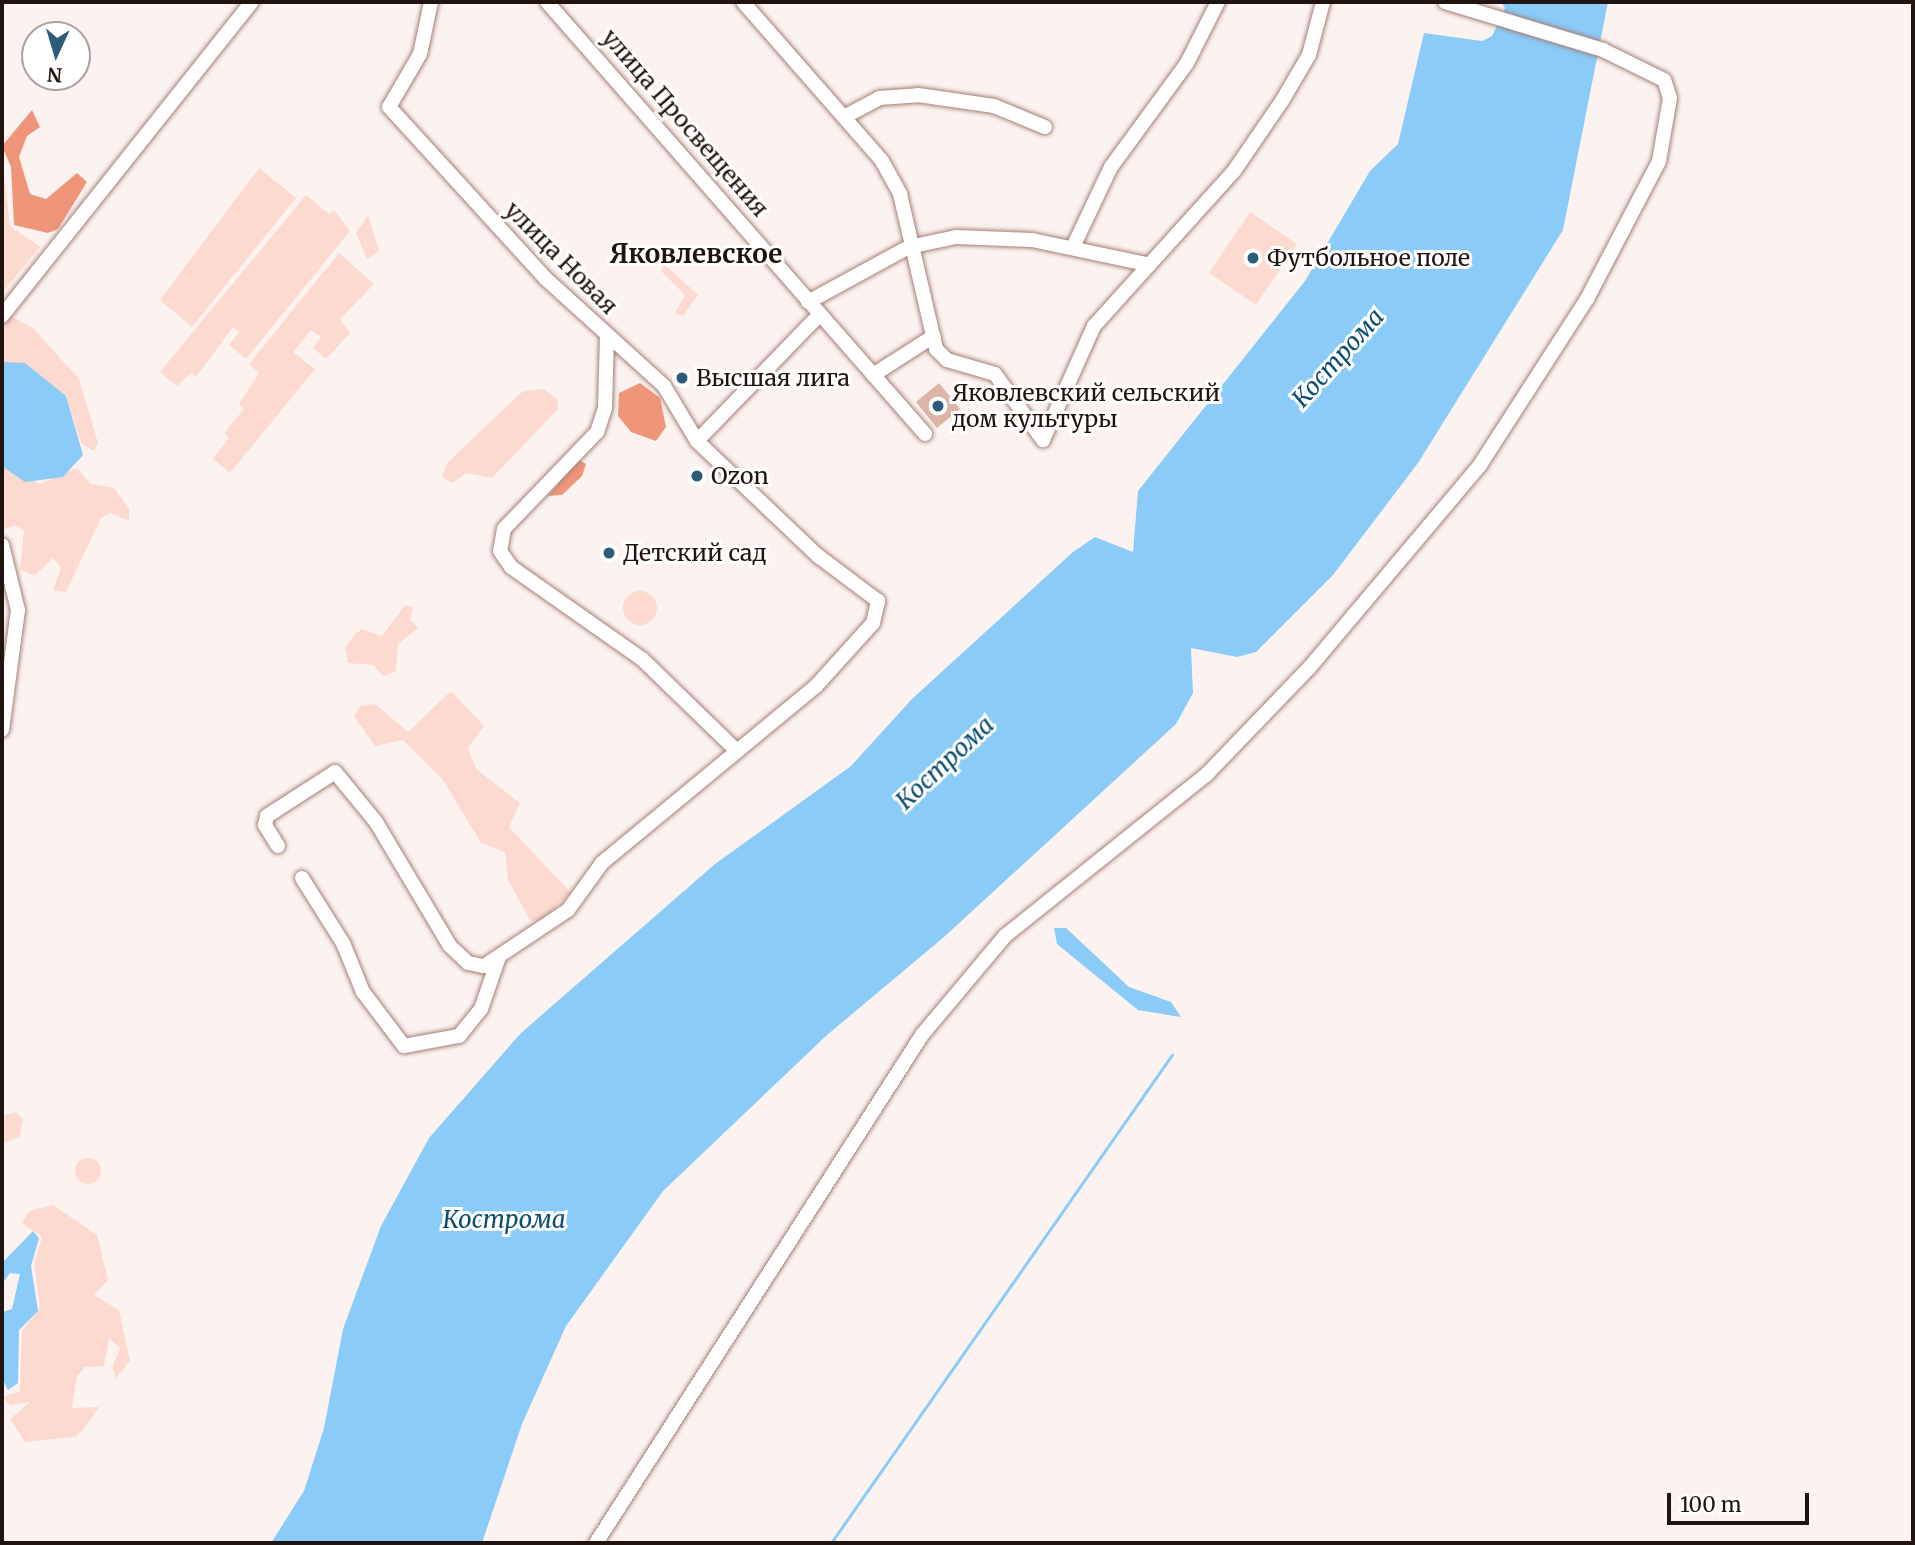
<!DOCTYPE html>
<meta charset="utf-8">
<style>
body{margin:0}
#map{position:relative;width:1915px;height:1545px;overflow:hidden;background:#fcf3f1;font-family:Merriweather,serif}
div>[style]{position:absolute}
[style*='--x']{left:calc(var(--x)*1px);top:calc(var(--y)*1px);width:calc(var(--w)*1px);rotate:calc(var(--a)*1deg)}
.green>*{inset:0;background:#fcdad0}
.round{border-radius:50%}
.forest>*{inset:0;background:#ee957a}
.water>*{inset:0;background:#8acbf8}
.stream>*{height:2.5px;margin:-1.25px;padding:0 1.25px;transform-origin:1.25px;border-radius:1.25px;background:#8acbf8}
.building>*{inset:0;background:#dcb4a8}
.roads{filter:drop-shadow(0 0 2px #a47f74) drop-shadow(0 0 2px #a47f74)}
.minor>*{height:14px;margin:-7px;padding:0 7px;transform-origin:7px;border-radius:7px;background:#fff}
.dots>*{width:19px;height:19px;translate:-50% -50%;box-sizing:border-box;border:4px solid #fff;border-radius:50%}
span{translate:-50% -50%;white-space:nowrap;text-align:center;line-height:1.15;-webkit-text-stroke:6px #fff;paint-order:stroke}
.street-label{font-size:23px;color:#21130f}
.poi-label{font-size:23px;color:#21130f}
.left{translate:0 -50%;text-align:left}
.water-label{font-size:24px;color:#0b4d72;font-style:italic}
.quarter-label{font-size:26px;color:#21130f;font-weight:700}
.frame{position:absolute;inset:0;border:4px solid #21130f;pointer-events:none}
.north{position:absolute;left:21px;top:21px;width:70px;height:70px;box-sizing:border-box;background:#fff;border:2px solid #a6a19f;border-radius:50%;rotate:184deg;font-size:19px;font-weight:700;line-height:28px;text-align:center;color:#21130f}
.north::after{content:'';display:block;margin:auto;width:24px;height:32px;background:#2d5b7a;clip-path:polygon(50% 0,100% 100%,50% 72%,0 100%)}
.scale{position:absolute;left:1667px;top:1493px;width:142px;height:32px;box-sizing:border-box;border:4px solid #21130f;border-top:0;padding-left:9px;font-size:21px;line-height:24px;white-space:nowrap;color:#21130f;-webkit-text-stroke:5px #fff;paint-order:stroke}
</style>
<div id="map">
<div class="green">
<div style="clip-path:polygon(2px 160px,10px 226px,40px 247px,2px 293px)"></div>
<div style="clip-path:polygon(259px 168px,296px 198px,192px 327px,160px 300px)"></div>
<div style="clip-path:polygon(306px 195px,329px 214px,334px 210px,350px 231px,246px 359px,229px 345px,239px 332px,233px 327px,196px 377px,191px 373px,177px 386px,160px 372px)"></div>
<div style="clip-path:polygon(1250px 212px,1297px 244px,1256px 305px,1209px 273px)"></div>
<div style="clip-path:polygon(368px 215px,379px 251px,367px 259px,356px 233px)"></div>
<div style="clip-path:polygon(339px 253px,374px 284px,340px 319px,350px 333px,326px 359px,313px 348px,321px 337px,311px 330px,293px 352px,315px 369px,230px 473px,213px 459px,229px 438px,224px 433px,244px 409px,239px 404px,259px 373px,249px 364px)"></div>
<div style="clip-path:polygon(664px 264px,698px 295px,683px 316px,675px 313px,685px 295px,661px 271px)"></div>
<div style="clip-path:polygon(10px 316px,33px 328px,79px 379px,98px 443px,94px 451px,81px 443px,66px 396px,2px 362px,2px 323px)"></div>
<div style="clip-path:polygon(544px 389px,558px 400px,558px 409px,492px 478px,466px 473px,453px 483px,442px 477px,448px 462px,523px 391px)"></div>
<div style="clip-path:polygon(2px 466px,40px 484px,77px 468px,91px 484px,114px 488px,129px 508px,129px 521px,110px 513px,101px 518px,66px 592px,53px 590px,61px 568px,53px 558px,34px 576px,20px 569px,24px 530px,15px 525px,2px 530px)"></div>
<div class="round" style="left:623px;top:591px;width:34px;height:34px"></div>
<div style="clip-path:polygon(405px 605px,413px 608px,410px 619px,418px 628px,398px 644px,396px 671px,383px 676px,373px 665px,348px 663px,345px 648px,355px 634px,362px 629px,382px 636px)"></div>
<div style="clip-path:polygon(451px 691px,484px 726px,468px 748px,476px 769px,520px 803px,509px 827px,571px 893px,541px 921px,530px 920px,508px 880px,505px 852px,481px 843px,443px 780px,403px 740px,375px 746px,354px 716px,360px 706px,375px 704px,408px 732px)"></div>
<div style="clip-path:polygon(16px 1112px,23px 1119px,20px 1136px,2px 1144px,5px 1115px)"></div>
<div class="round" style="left:75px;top:1158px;width:26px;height:26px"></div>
<div style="clip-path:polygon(53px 1205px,97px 1235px,108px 1280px,94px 1295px,119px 1310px,130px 1361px,116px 1378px,112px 1368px,120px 1348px,109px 1338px,104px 1366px,85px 1367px,77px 1376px,72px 1408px,99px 1407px,84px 1429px,75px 1437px,25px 1442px,10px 1419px,30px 1402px,10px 1405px,3px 1397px,20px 1391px,22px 1331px,40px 1308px,34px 1264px,42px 1237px,22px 1223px,29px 1211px)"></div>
</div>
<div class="forest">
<div style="clip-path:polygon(32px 110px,40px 127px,27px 136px,19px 157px,30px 194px,46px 199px,77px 173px,87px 182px,58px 229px,48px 233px,14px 225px,11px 167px,2px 146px)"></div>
<div style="clip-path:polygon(640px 383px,660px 398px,666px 427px,656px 441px,631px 432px,618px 416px,619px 393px)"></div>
<div style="clip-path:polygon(579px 460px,586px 464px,582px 476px,562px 495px,548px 496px)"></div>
</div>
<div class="water">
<div style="clip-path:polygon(1501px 2px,1608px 2px,1563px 230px,1418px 463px,1333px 575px,1256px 652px,1237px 657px,1191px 648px,1193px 693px,1176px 724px,944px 937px,827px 1035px,663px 1191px,566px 1326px,522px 1424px,482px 1543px,271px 1543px,304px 1491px,324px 1428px,343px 1329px,381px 1226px,429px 1138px,521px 1033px,715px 864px,851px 766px,912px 699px,1073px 552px,1095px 537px,1133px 552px,1138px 491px,1305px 281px,1370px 171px,1398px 144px,1424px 33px,1482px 41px,1492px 36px,1505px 8px)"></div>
<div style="clip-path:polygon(2px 362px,25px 363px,66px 396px,83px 455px,63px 477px,25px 482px,2px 466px)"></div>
<div style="clip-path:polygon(1054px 928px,1066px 928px,1129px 987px,1171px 1002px,1181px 1017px,1138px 1010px,1057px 944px)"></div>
<div style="clip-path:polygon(33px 1231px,39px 1238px,31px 1266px,38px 1311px,19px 1330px,18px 1383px,8px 1390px,2px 1378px,2px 1312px,12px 1309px,20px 1274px,10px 1273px,2px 1284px,2px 1263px)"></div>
</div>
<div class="stream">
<div style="--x:831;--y:1543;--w:595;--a:-55.06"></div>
</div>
<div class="building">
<div style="clip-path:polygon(939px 383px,960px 409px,937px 428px,916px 402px)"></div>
</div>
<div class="roads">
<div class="minor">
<div style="--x:431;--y:2;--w:53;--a:101.9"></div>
<div style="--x:420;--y:54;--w:61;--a:120.3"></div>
<div style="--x:389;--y:107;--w:231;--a:47.6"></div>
<div style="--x:545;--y:278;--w:161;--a:42.2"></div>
<div style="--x:664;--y:386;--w:64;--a:59"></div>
<div style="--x:547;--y:2;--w:574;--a:48.81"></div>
<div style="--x:743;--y:2;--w:211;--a:48.8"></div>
<div style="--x:882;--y:161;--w:38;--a:61"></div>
<div style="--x:900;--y:194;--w:159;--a:76.9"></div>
<div style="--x:936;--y:349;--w:16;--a:45"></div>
<div style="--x:947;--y:360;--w:50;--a:16.3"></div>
<div style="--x:995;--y:374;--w:82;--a:54"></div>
<div style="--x:1043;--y:440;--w:125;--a:-65.9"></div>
<div style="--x:1094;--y:326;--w:209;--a:-47.9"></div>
<div style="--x:1234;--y:171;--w:85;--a:-55.6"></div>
<div style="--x:1282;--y:101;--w:53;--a:-59.6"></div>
<div style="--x:1309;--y:55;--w:55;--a:-75.2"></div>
<div style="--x:844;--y:117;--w:40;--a:-28"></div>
<div style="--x:879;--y:98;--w:39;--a:-4"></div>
<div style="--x:918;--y:95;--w:77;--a:8.2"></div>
<div style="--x:994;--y:106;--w:55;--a:22.4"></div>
<div style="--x:1073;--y:247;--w:89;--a:-64.6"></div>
<div style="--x:1111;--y:167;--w:129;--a:-53.8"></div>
<div style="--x:1187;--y:63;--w:68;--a:-63.1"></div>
<div style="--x:808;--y:302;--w:115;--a:-28.6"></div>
<div style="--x:909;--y:247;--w:48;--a:-12"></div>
<div style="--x:956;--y:237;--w:76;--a:2.3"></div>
<div style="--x:1032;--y:240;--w:116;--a:11.9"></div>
<div style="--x:2;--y:316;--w:401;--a:-51.5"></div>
<div style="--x:607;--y:336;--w:72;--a:91.6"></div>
<div style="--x:605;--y:408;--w:25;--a:108"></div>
<div style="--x:597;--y:432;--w:134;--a:133.8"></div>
<div style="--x:504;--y:529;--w:22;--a:100"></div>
<div style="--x:500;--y:551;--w:19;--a:55"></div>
<div style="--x:511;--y:567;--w:160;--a:35.1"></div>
<div style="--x:642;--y:659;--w:132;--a:44.1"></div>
<div style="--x:873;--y:375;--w:72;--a:-32.6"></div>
<div style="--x:2;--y:545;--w:67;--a:76.2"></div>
<div style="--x:18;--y:610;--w:121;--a:97.6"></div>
<div style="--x:278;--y:846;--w:25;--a:-122"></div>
<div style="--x:265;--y:825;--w:9;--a:-77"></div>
<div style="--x:267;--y:816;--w:81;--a:-32.9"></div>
<div style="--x:335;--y:772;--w:65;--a:50.6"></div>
<div style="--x:376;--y:822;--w:144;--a:59.2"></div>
<div style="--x:450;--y:946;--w:25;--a:43"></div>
<div style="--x:468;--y:963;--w:16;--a:11"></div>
<div style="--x:484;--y:966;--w:101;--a:-33.7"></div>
<div style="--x:568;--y:910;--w:58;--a:-54.1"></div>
<div style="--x:602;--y:863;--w:278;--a:-39.6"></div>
<div style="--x:816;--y:686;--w:85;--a:-47.9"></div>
<div style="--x:873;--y:623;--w:23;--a:-77"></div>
<div style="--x:878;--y:601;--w:75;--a:-143.1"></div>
<div style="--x:818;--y:556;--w:167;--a:-136.5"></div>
<div style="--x:697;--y:441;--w:175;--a:-45.9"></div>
<div style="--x:302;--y:878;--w:77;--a:57.8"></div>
<div style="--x:343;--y:943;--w:53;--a:67.8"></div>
<div style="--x:363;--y:992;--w:68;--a:52.8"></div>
<div style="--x:404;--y:1046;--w:56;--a:-10.3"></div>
<div style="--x:459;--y:1036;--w:35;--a:-51"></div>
<div style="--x:481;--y:1009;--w:55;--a:-70.9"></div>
<div style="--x:596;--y:1543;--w:604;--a:-57.31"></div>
<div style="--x:922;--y:1035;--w:129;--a:-50"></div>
<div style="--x:1005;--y:936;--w:258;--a:-38.7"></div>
<div style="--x:1206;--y:775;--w:150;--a:-46.1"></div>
<div style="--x:1310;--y:667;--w:264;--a:-49.9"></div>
<div style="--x:1480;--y:465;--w:197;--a:-57.2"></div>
<div style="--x:1587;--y:299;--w:156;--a:-62.4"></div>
<div style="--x:1659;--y:161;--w:64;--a:-80.1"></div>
<div style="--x:1670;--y:98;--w:19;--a:-108"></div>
<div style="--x:1664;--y:80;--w:68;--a:-153.8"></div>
<div style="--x:1603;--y:50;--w:165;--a:-163.1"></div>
</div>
</div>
<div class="dots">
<div style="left:1253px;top:258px;background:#2d5b7a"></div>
<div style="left:682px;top:378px;background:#2d5b7a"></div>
<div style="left:938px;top:406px;background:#2d5b7a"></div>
<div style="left:697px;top:476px;background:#2d5b7a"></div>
<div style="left:609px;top:553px;background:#2d5b7a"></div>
</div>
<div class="street-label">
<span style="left:685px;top:123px;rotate:49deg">улица Просвещения</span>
<span style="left:561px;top:258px;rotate:45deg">улица Новая</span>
</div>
<div class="poi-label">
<span class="left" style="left:1267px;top:258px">Футбольное поле</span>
<span class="left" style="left:696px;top:378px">Высшая лига</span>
<span class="left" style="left:952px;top:406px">Яковлевский сельский<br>дом культуры</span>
<span class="left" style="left:711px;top:476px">Ozon</span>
<span class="left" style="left:623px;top:553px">Детский сад</span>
</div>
<div class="water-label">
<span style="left:1338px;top:358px;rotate:-48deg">Кострома</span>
<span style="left:945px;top:763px;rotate:-43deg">Кострома</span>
<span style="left:504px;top:1220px">Кострома</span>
</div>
<div class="quarter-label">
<span style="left:696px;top:254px">Яковлевское</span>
</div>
<div class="frame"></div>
<div class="north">N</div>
<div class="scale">100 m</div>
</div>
